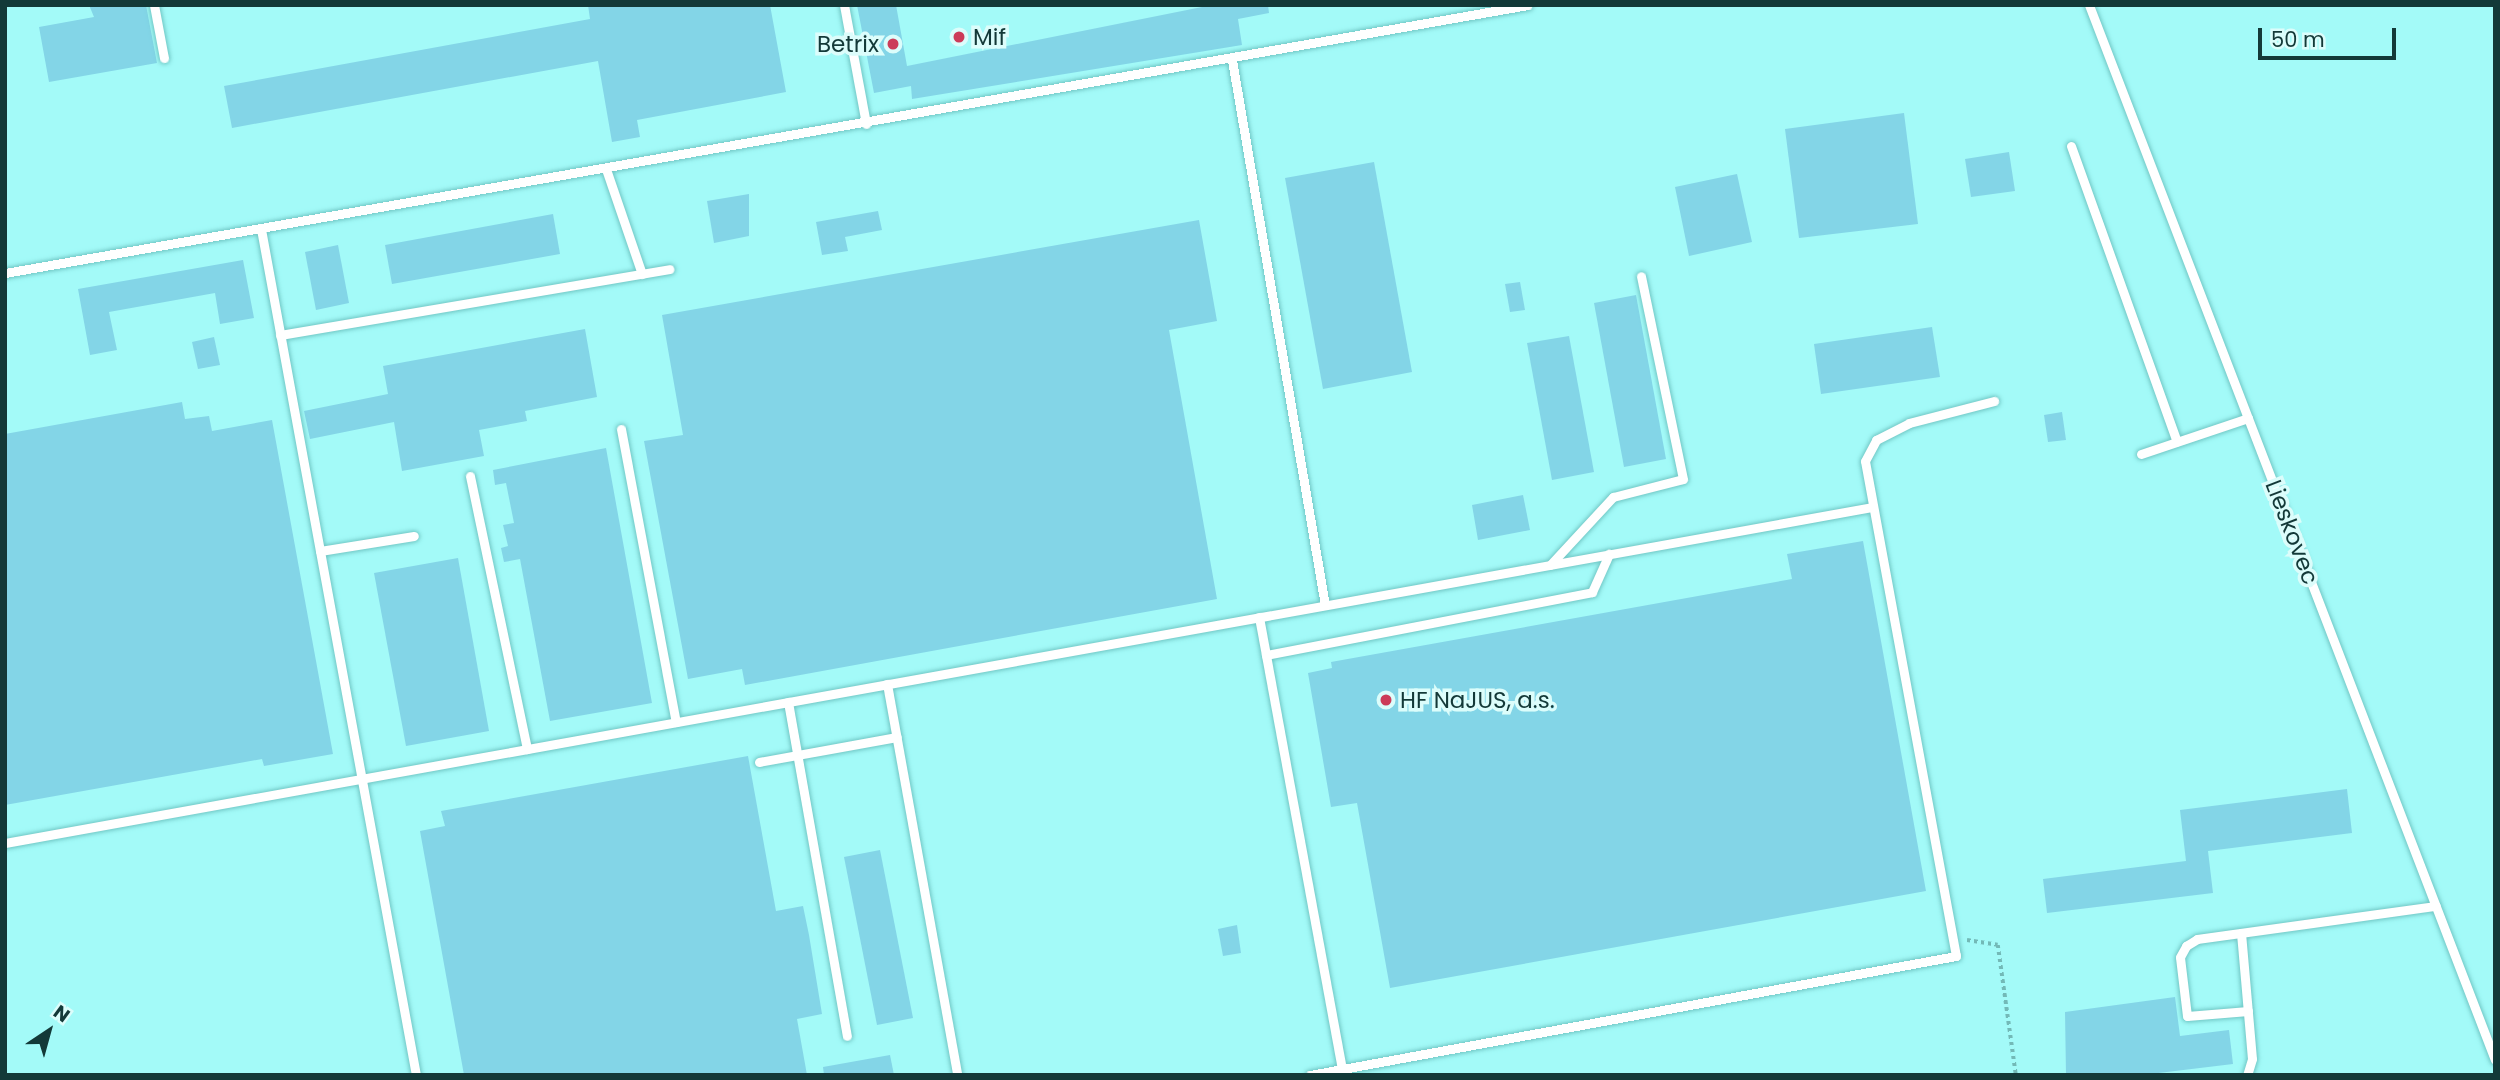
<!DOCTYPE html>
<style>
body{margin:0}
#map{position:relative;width:2500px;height:1080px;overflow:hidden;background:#a3faf8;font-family:Poppins,sans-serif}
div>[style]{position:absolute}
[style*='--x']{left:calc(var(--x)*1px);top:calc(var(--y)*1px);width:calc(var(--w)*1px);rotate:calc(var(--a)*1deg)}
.building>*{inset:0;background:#83d5e7}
.path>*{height:3.5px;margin-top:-1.75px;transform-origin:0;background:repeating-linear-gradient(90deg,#73b9b7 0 3.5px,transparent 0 7px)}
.roads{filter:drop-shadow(0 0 2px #71c7c5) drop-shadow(0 0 2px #71c7c5)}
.lane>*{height:9px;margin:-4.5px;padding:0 4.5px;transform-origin:4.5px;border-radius:4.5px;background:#fff}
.dots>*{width:19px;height:19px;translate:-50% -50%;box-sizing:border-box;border:4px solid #dcfdfb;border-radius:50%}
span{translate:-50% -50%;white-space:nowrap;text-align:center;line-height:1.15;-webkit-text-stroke:7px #dcfdfb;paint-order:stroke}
.poi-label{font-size:23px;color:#133938}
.left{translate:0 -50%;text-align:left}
.right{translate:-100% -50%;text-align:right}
.street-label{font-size:23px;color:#133938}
.frame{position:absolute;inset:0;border:7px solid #133938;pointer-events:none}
.north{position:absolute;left:14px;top:996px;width:70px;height:70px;-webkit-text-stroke:5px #dcfdfb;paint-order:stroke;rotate:36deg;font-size:19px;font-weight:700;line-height:28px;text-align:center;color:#133938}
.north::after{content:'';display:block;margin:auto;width:24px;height:32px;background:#133938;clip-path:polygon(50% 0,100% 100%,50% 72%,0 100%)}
.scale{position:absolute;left:2258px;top:28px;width:138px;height:32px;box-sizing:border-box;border:4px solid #133938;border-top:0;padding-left:9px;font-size:21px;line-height:24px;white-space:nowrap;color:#133938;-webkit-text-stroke:5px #dcfdfb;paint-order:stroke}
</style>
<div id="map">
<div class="building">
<div style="clip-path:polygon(89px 5px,146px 5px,157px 63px,49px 82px,39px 27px,94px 17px)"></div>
<div style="clip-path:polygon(588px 5px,770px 5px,786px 92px,637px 120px,640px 137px,612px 142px,598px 61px,232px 128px,224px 86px,590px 19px)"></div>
<div style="clip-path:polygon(857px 5px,896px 5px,907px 66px,1212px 5px,1268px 5px,1269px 13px,1238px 19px,1242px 45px,912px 99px,911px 86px,874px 93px)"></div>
<div style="clip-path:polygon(1904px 113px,1918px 224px,1799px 238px,1785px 129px)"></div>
<div style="clip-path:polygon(2009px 152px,2015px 191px,1971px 197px,1965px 159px)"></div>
<div style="clip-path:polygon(1374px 162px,1412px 372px,1323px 389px,1285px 178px)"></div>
<div style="clip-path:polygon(1737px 174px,1752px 242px,1689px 256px,1675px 187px)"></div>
<div style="clip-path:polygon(749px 194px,749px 236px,714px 243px,707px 201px)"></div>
<div style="clip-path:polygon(878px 211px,882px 230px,845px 237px,848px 251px,822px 255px,816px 222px)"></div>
<div style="clip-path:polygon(553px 214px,560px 254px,392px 284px,385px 245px)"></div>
<div style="clip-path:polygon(1199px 220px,1217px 321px,1169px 330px,1217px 599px,745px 685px,742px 669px,688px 679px,644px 441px,683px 435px,662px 315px)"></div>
<div style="clip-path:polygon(338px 245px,349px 303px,316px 310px,305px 252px)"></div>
<div style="clip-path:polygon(243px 260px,254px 318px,220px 324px,215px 293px,109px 312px,117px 350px,90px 355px,78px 289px)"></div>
<div style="clip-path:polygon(1520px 282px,1525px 310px,1510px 312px,1505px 284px)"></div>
<div style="clip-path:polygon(1636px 295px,1666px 459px,1624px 467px,1594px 303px)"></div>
<div style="clip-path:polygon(1932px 327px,1940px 377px,1821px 394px,1814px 344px)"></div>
<div style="clip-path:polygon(585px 329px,597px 397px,525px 411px,527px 421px,479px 430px,484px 456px,402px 471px,394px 422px,310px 439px,304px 411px,388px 394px,383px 366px)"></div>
<div style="clip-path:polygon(1569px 336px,1594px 472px,1552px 480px,1527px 343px)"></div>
<div style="clip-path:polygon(214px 337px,220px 365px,198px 369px,192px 342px)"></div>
<div style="clip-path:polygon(182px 402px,185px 419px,209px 416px,212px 431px,272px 420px,333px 754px,264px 766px,262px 759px,5px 805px,5px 434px)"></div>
<div style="clip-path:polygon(2062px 412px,2066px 440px,2048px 442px,2044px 415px)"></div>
<div style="clip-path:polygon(606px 448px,652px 703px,550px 721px,520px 559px,504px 562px,501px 548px,508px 546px,503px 525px,514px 523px,506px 483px,495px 485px,493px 470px)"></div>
<div style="clip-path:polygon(1523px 495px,1530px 530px,1478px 540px,1472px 505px)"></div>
<div style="clip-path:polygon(1863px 541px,1926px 891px,1390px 988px,1357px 803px,1331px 807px,1308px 673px,1332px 668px,1331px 662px,1792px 579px,1787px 554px)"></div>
<div style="clip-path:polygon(458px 558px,489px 731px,406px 746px,374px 573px)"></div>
<div style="clip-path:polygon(748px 756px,776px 911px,803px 906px,809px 935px,822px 1014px,797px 1019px,807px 1075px,464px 1075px,420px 831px,445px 826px,441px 811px)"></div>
<div style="clip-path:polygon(2347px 789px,2352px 833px,2208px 851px,2213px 893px,2047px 913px,2043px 879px,2186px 861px,2180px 810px)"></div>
<div style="clip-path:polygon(880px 850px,913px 1018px,877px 1025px,844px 857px)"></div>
<div style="clip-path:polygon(1237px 925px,1241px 953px,1223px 956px,1218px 929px)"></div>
<div style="clip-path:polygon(2175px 997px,2180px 1036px,2229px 1030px,2233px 1064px,2142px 1075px,2066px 1075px,2065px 1012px)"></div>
<div style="clip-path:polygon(890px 1055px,894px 1075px,824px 1075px,823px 1067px)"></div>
</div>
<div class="path">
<div style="--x:1967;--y:940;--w:31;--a:9"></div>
<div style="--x:1998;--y:945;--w:131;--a:82.1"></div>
</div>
<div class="roads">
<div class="lane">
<div style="--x:154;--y:5;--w:54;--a:79.3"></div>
<div style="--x:844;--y:5;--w:121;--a:79.5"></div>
<div style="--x:2089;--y:5;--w:1130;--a:68.95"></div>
<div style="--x:1232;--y:60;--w:553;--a:80.32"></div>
<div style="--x:2071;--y:146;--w:314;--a:70.3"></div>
<div style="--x:606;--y:169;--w:111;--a:71.1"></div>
<div style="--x:261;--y:229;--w:860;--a:79.62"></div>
<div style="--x:5;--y:273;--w:1546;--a:-9.98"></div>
<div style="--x:280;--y:335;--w:395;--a:-9.6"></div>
<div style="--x:621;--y:429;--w:298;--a:79.4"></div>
<div style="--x:2141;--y:454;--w:113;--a:-18.6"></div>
<div style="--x:470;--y:476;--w:279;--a:78.2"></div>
<div style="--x:320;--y:551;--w:95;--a:-9.1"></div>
<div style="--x:1550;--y:565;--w:93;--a:-47.2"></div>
<div style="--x:1613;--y:497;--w:72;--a:-14.4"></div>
<div style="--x:1683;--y:479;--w:207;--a:-101.7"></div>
<div style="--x:1259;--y:617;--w:460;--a:79.6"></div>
<div style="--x:1266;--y:655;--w:332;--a:-10.9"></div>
<div style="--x:1592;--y:592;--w:42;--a:-65.9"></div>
<div style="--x:887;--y:684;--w:397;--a:79.8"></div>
<div style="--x:788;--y:702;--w:339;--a:80"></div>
<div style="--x:759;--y:762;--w:140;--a:-10.3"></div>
<div style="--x:5;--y:843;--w:1898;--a:-10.2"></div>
<div style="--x:2241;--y:933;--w:126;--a:85"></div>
<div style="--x:2252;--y:1059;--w:17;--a:107"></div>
<div style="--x:2248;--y:1011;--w:61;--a:175.3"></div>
<div style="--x:2187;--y:1016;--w:59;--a:-96.8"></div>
<div style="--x:2180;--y:957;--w:13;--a:-61"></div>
<div style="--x:2186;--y:946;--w:13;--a:-32"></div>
<div style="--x:2197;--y:939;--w:241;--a:-7.9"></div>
<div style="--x:1310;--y:1075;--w:657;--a:-10.44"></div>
<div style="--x:1956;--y:956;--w:503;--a:-100.42"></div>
<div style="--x:1865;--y:461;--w:24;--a:-62"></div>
<div style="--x:1876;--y:440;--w:37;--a:-27"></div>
<div style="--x:1909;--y:423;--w:88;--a:-14.5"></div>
</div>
</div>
<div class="dots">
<div style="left:959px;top:37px;background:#cc3c59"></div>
<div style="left:893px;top:44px;background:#cc3c59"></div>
<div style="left:1386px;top:700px;background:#cc3c59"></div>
</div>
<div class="poi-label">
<span class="left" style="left:973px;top:37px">Mif</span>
<span class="right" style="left:879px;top:44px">Betrix</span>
<span class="left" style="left:1400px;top:700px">HF NaJUS, a.s.</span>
</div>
<div class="street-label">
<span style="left:2292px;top:532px;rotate:69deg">Lieskovec</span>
</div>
<div class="frame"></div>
<div class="north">N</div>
<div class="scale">50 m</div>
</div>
